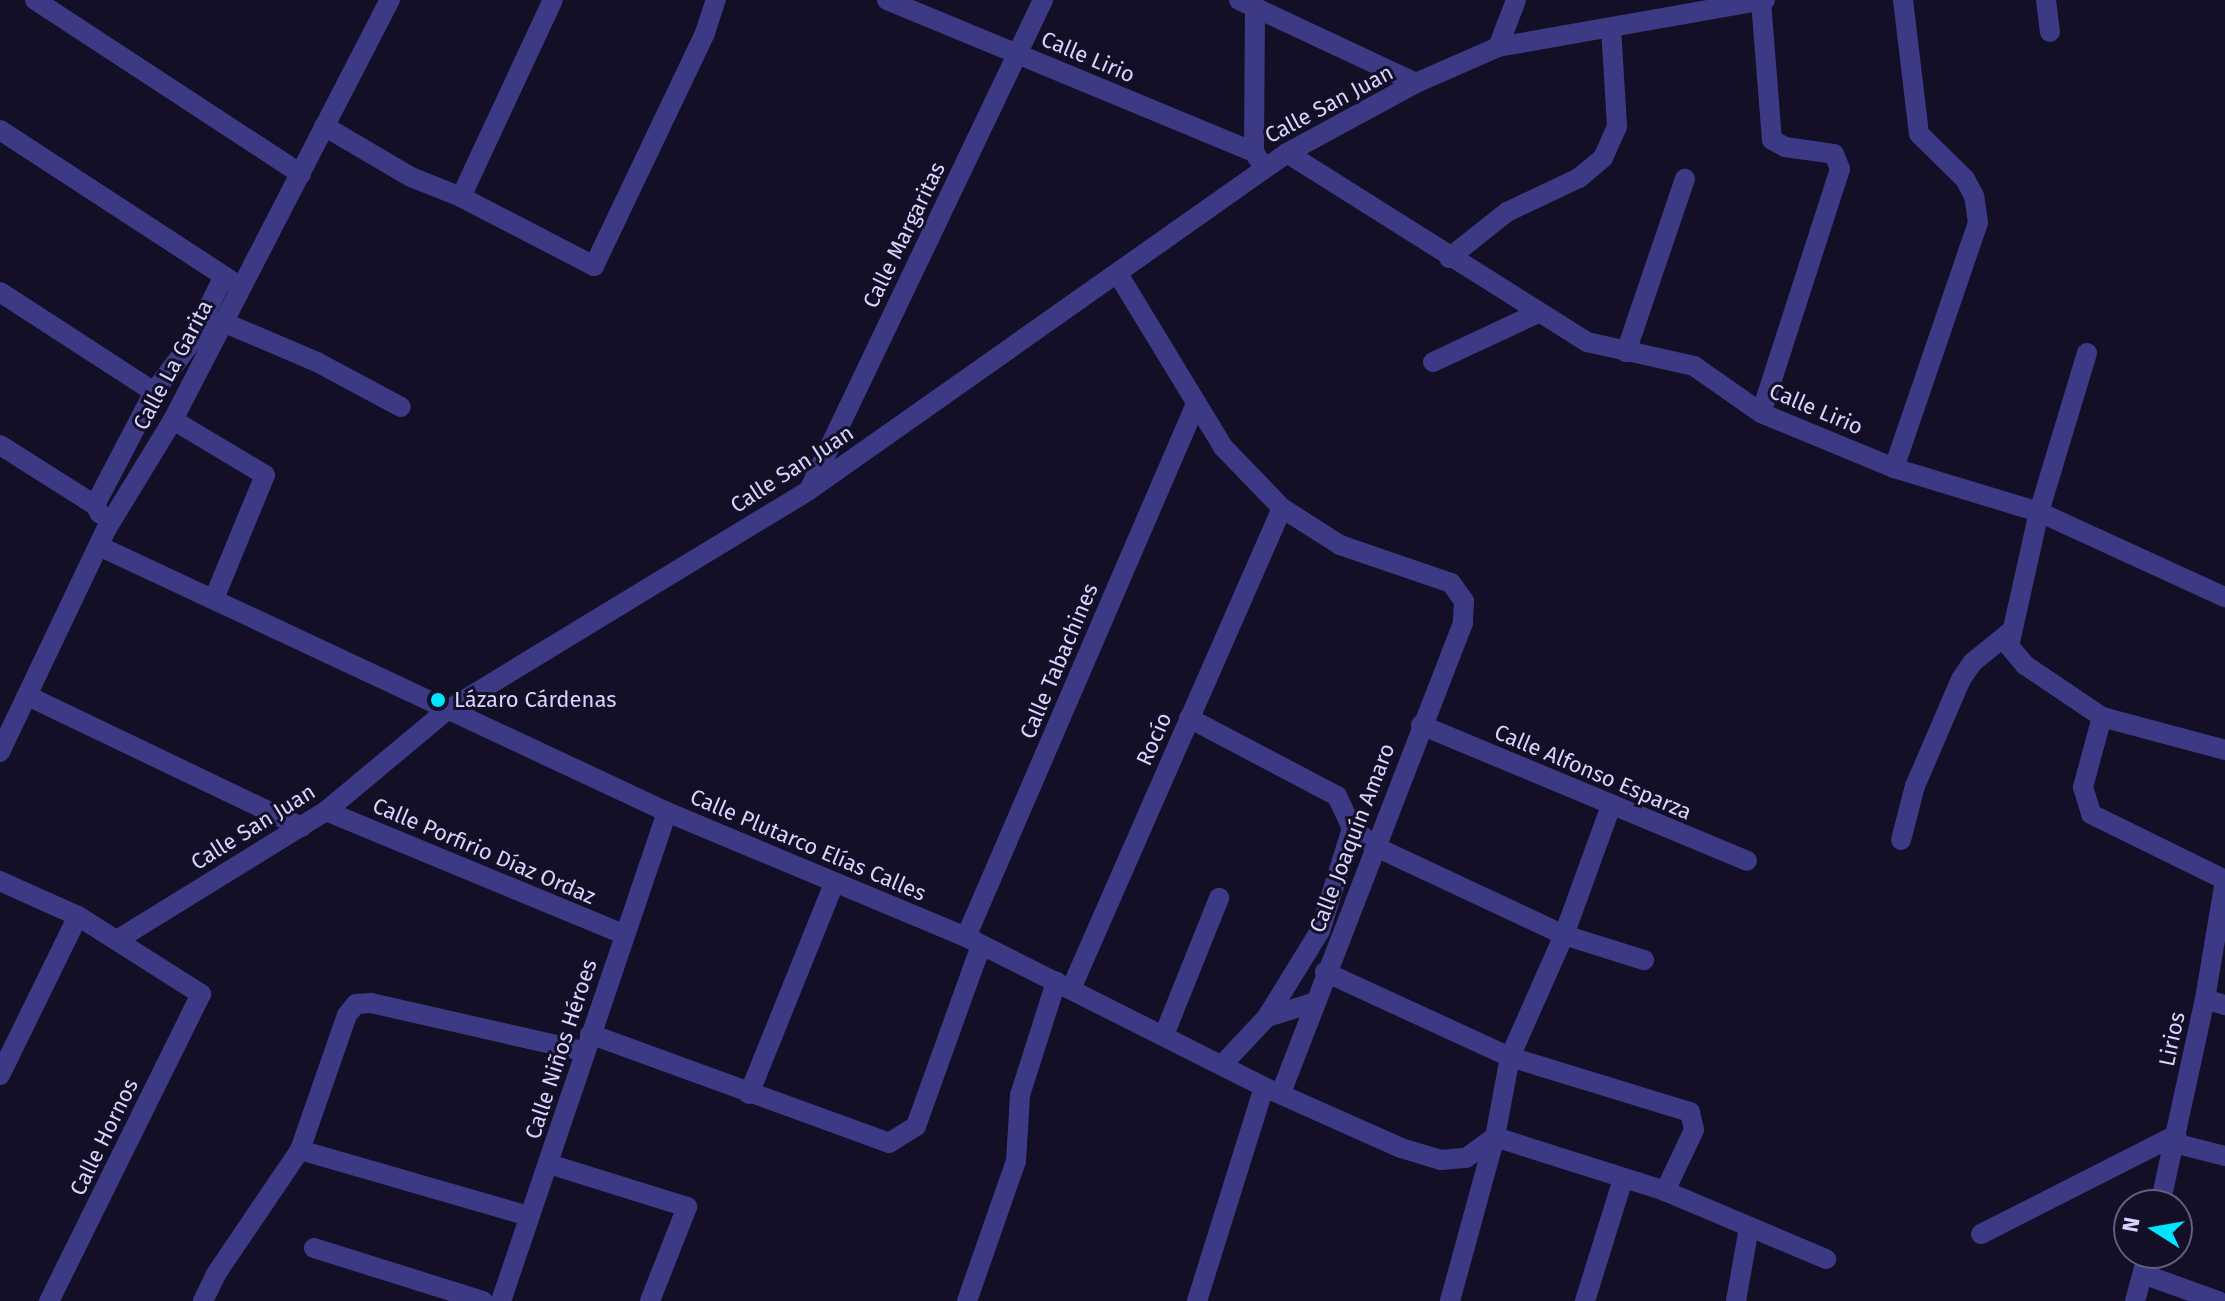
<!DOCTYPE html>
<meta charset="utf-8">
<style>
body{margin:0}
#map{position:relative;width:2225px;height:1301px;overflow:hidden;background:#130f26;font-family:"Fira Sans",sans-serif}
div>[style]{position:absolute}
[style*='--x']{left:calc(var(--x)*1px);top:calc(var(--y)*1px);width:calc(var(--w)*1px);rotate:calc(var(--a)*1deg)}
.minor>*{height:20px;margin:-10px;padding:0 10px;transform-origin:10px;border-radius:10px;background:#3d3a85}
.dots>*{width:22px;height:22px;translate:-50% -50%;box-sizing:border-box;border:4px solid #130f26;border-radius:50%}
span{translate:-50% -50%;white-space:nowrap;text-align:center;line-height:1.15;-webkit-text-stroke:6px #130f26;paint-order:stroke}
.street-label{font-size:22px;color:#d9d4ff}
.poi-label{font-size:22px;color:#d9d4ff}
.left{translate:0 -50%;text-align:left}
.north{position:absolute;left:2113px;top:1189px;width:80px;height:80px;box-sizing:border-box;background:#130f26;border:2px solid #625e7d;border-radius:50%;rotate:281deg;font-size:22px;font-weight:700;line-height:32px;text-align:center;color:#d9d4ff}
.north::after{content:'';display:block;margin:auto;width:28px;height:36px;background:#00e5ff;clip-path:polygon(50% 0,100% 100%,50% 72%,0 100%)}
</style>
<div id="map">
<div class="minor">
<div style="--x:35;--y:0;--w:318;--a:33.2"></div>
<div style="--x:887;--y:0;--w:397;--a:22.5"></div>
<div style="--x:1254;--y:152;--w:17;--a:57"></div>
<div style="--x:1239;--y:0;--w:195;--a:25.1"></div>
<div style="--x:2046;--y:0;--w:32;--a:83"></div>
<div style="--x:1761;--y:1;--w:139;--a:85.5"></div>
<div style="--x:1772;--y:140;--w:15;--a:28"></div>
<div style="--x:1785;--y:147;--w:49;--a:8.1"></div>
<div style="--x:1834;--y:154;--w:16;--a:68"></div>
<div style="--x:1840;--y:169;--w:256;--a:107.9"></div>
<div style="--x:1498;--y:47;--w:50;--a:-69"></div>
<div style="--x:324;--y:126;--w:101;--a:30.4"></div>
<div style="--x:411;--y:177;--w:54;--a:21.8"></div>
<div style="--x:461;--y:197;--w:150;--a:27.4"></div>
<div style="--x:594;--y:266;--w:258;--a:-64.5"></div>
<div style="--x:705;--y:33;--w:35;--a:-72"></div>
<div style="--x:0;--y:130;--w:288;--a:33.1"></div>
<div style="--x:1254;--y:152;--w:145;--a:-89.6"></div>
<div style="--x:1287;--y:153;--w:355;--a:32.2"></div>
<div style="--x:1587;--y:342;--w:110;--a:12.6"></div>
<div style="--x:1694;--y:366;--w:82;--a:35"></div>
<div style="--x:1761;--y:413;--w:144;--a:22.5"></div>
<div style="--x:1894;--y:468;--w:152;--a:16.9"></div>
<div style="--x:2039;--y:512;--w:205;--a:24.6"></div>
<div style="--x:461;--y:197;--w:217;--a:-65"></div>
<div style="--x:1449;--y:258;--w:74;--a:-38.4"></div>
<div style="--x:1507;--y:212;--w:80;--a:-25.3"></div>
<div style="--x:1579;--y:178;--w:31;--a:-40"></div>
<div style="--x:1603;--y:158;--w:35;--a:-66"></div>
<div style="--x:1617;--y:126;--w:97;--a:-93.5"></div>
<div style="--x:1118;--y:274;--w:202;--a:58.7"></div>
<div style="--x:1223;--y:447;--w:85;--a:46"></div>
<div style="--x:1282;--y:508;--w:69;--a:32.5"></div>
<div style="--x:1340;--y:545;--w:117;--a:18.9"></div>
<div style="--x:1451;--y:583;--w:22;--a:54"></div>
<div style="--x:1464;--y:601;--w:22;--a:93"></div>
<div style="--x:1463;--y:623;--w:504;--a:111.17"></div>
<div style="--x:0;--y:292;--w:184;--a:33"></div>
<div style="--x:223;--y:322;--w:102;--a:23.1"></div>
<div style="--x:317;--y:362;--w:95;--a:28.2"></div>
<div style="--x:1626;--y:352;--w:183;--a:-71.2"></div>
<div style="--x:2087;--y:353;--w:166;--a:106.8"></div>
<div style="--x:2039;--y:512;--w:137;--a:102.6"></div>
<div style="--x:2009;--y:646;--w:25;--a:50"></div>
<div style="--x:2025;--y:665;--w:93;--a:34"></div>
<div style="--x:2102;--y:717;--w:127;--a:15"></div>
<div style="--x:1433;--y:362;--w:116;--a:-25"></div>
<div style="--x:173;--y:420;--w:107;--a:30.9"></div>
<div style="--x:265;--y:475;--w:134;--a:112.4"></div>
<div style="--x:0;--y:445;--w:112;--a:32.3"></div>
<div style="--x:95;--y:505;--w:10;--a:61"></div>
<div style="--x:1894;--y:468;--w:259;--a:-71.1"></div>
<div style="--x:1978;--y:223;--w:27;--a:-98"></div>
<div style="--x:1974;--y:196;--w:19;--a:-118"></div>
<div style="--x:1965;--y:179;--w:64;--a:-135.6"></div>
<div style="--x:1919;--y:134;--w:135;--a:-96.8"></div>
<div style="--x:809;--y:490;--w:543;--a:-64.47"></div>
<div style="--x:95;--y:505;--w:127;--a:-62.4"></div>
<div style="--x:154;--y:392;--w:64;--a:-53.3"></div>
<div style="--x:192;--y:341;--w:70;--a:-63.8"></div>
<div style="--x:101;--y:547;--w:625;--a:25.09"></div>
<div style="--x:667;--y:812;--w:324;--a:22.7"></div>
<div style="--x:966;--y:937;--w:334;--a:26.7"></div>
<div style="--x:1264;--y:1087;--w:150;--a:24"></div>
<div style="--x:1401;--y:1148;--w:42;--a:16.7"></div>
<div style="--x:1441;--y:1160;--w:25;--a:-5"></div>
<div style="--x:1466;--y:1158;--w:36;--a:-36"></div>
<div style="--x:1495;--y:1137;--w:178;--a:17.6"></div>
<div style="--x:1665;--y:1191;--w:175;--a:22.9"></div>
<div style="--x:30;--y:697;--w:301;--a:25.6"></div>
<div style="--x:2102;--y:717;--w:73;--a:105.2"></div>
<div style="--x:2083;--y:787;--w:28;--a:73"></div>
<div style="--x:2091;--y:814;--w:149;--a:26.2"></div>
<div style="--x:1189;--y:718;--w:167;--a:27.8"></div>
<div style="--x:1337;--y:796;--w:35;--a:65"></div>
<div style="--x:1352;--y:828;--w:31;--a:38"></div>
<div style="--x:1376;--y:847;--w:208;--a:25.1"></div>
<div style="--x:1564;--y:935;--w:84;--a:17.4"></div>
<div style="--x:1421;--y:725;--w:353;--a:22.6"></div>
<div style="--x:0;--y:752;--w:248;--a:-64.5"></div>
<div style="--x:107;--y:528;--w:127;--a:-58.6"></div>
<div style="--x:173;--y:420;--w:473;--a:-62.7"></div>
<div style="--x:326;--y:811;--w:321;--a:22.5"></div>
<div style="--x:1901;--y:840;--w:56;--a:-75.5"></div>
<div style="--x:1915;--y:786;--w:116;--a:-66.7"></div>
<div style="--x:1961;--y:679;--w:21;--a:-55"></div>
<div style="--x:1973;--y:662;--w:48;--a:-39"></div>
<div style="--x:0;--y:881;--w:85;--a:24.2"></div>
<div style="--x:78;--y:916;--w:146;--a:32.4"></div>
<div style="--x:201;--y:994;--w:343;--a:116.3"></div>
<div style="--x:966;--y:937;--w:581;--a:-66.66"></div>
<div style="--x:117;--y:940;--w:246;--a:-31.7"></div>
<div style="--x:326;--y:811;--w:156;--a:-39.8"></div>
<div style="--x:446;--y:711;--w:425;--a:-31.3"></div>
<div style="--x:809;--y:490;--w:585;--a:-35.18"></div>
<div style="--x:1287;--y:153;--w:147;--a:-28.5"></div>
<div style="--x:1416;--y:83;--w:90;--a:-23.7"></div>
<div style="--x:1498;--y:47;--w:271;--a:-10"></div>
<div style="--x:1325;--y:972;--w:204;--a:24.7"></div>
<div style="--x:1510;--y:1057;--w:188;--a:17"></div>
<div style="--x:1690;--y:1112;--w:18;--a:77"></div>
<div style="--x:1694;--y:1130;--w:68;--a:115.4"></div>
<div style="--x:1071;--y:989;--w:525;--a:-66.31"></div>
<div style="--x:2205;--y:999;--w:21;--a:17"></div>
<div style="--x:1267;--y:1017;--w:101;--a:-58.4"></div>
<div style="--x:1320;--y:931;--w:108;--a:-72.7"></div>
<div style="--x:590;--y:1034;--w:318;--a:20"></div>
<div style="--x:889;--y:1143;--w:32;--a:-32"></div>
<div style="--x:916;--y:1126;--w:192;--a:-70.2"></div>
<div style="--x:1164;--y:1035;--w:148;--a:-68.1"></div>
<div style="--x:1222;--y:1065;--w:66;--a:-46.8"></div>
<div style="--x:1267;--y:1017;--w:51;--a:-17"></div>
<div style="--x:0;--y:1075;--w:177;--a:-63.9"></div>
<div style="--x:749;--y:1094;--w:227;--a:-68"></div>
<div style="--x:2174;--y:1143;--w:53;--a:14.3"></div>
<div style="--x:300;--y:1150;--w:238;--a:16.1"></div>
<div style="--x:549;--y:1164;--w:145;--a:17.3"></div>
<div style="--x:687;--y:1207;--w:101;--a:111.5"></div>
<div style="--x:2160;--y:1205;--w:211;--a:-77.7"></div>
<div style="--x:2205;--y:999;--w:120;--a:-80.4"></div>
<div style="--x:1981;--y:1234;--w:219;--a:-26.9"></div>
<div style="--x:314;--y:1248;--w:177;--a:17.4"></div>
<div style="--x:2143;--y:1274;--w:80;--a:19.8"></div>
<div style="--x:203;--y:1301;--w:30;--a:-64"></div>
<div style="--x:216;--y:1274;--w:150;--a:-55.9"></div>
<div style="--x:300;--y:1150;--w:143;--a:-70.8"></div>
<div style="--x:347;--y:1015;--w:14;--a:-51"></div>
<div style="--x:356;--y:1004;--w:15;--a:-4"></div>
<div style="--x:371;--y:1003;--w:217;--a:12.8"></div>
<div style="--x:501;--y:1301;--w:516;--a:-71.25"></div>
<div style="--x:967;--y:1301;--w:148;--a:-70.7"></div>
<div style="--x:1016;--y:1161;--w:66;--a:-86.5"></div>
<div style="--x:1020;--y:1095;--w:119;--a:-72.3"></div>
<div style="--x:1197;--y:1301;--w:224;--a:-72.6"></div>
<div style="--x:1450;--y:1301;--w:170;--a:-74.7"></div>
<div style="--x:1495;--y:1137;--w:81;--a:-79.4"></div>
<div style="--x:1510;--y:1057;--w:133;--a:-66.1"></div>
<div style="--x:1564;--y:935;--w:137;--a:-70"></div>
<div style="--x:1585;--y:1301;--w:128;--a:-72.7"></div>
<div style="--x:1736;--y:1301;--w:75;--a:-80"></div>
<div style="--x:2135;--y:1301;--w:50;--a:-74.8"></div>
</div>
<div class="dots">
<div style="left:438px;top:700px;background:#00e5ff"></div>
</div>
<div class="street-label">
<span style="left:1088px;top:57px;rotate:23deg">Calle Lirio</span>
<span style="left:1329px;top:104px;rotate:-28deg">Calle San Juan</span>
<span style="left:904px;top:235px;rotate:-64deg">Calle Margaritas</span>
<span style="left:173px;top:365px;rotate:-62deg">Calle La Garita</span>
<span style="left:1816px;top:409px;rotate:23deg">Calle Lirio</span>
<span style="left:792px;top:469px;rotate:-33deg">Calle San Juan</span>
<span style="left:1059px;top:661px;rotate:-67deg">Calle Tabachines</span>
<span style="left:1154px;top:739px;rotate:-66deg">Rocío</span>
<span style="left:1593px;top:772px;rotate:23deg">Calle Alfonso Esparza</span>
<span style="left:253px;top:827px;rotate:-32deg">Calle San Juan</span>
<span style="left:1352px;top:838px;rotate:-69deg">Calle Joaquín Amaro</span>
<span style="left:808px;top:845px;rotate:23deg">Calle Plutarco Elías Calles</span>
<span style="left:484px;top:851px;rotate:23deg">Calle Porfirio Díaz Ordaz</span>
<span style="left:2172px;top:1039px;rotate:-78deg">Lirios</span>
<span style="left:561px;top:1049px;rotate:-72deg">Calle Niños Héroes</span>
<span style="left:104px;top:1137px;rotate:-64deg">Calle Hornos</span>
</div>
<div class="poi-label">
<span class="left" style="left:454px;top:700px">Lázaro Cárdenas</span>
</div>
<div class="north">N</div>
</div>
